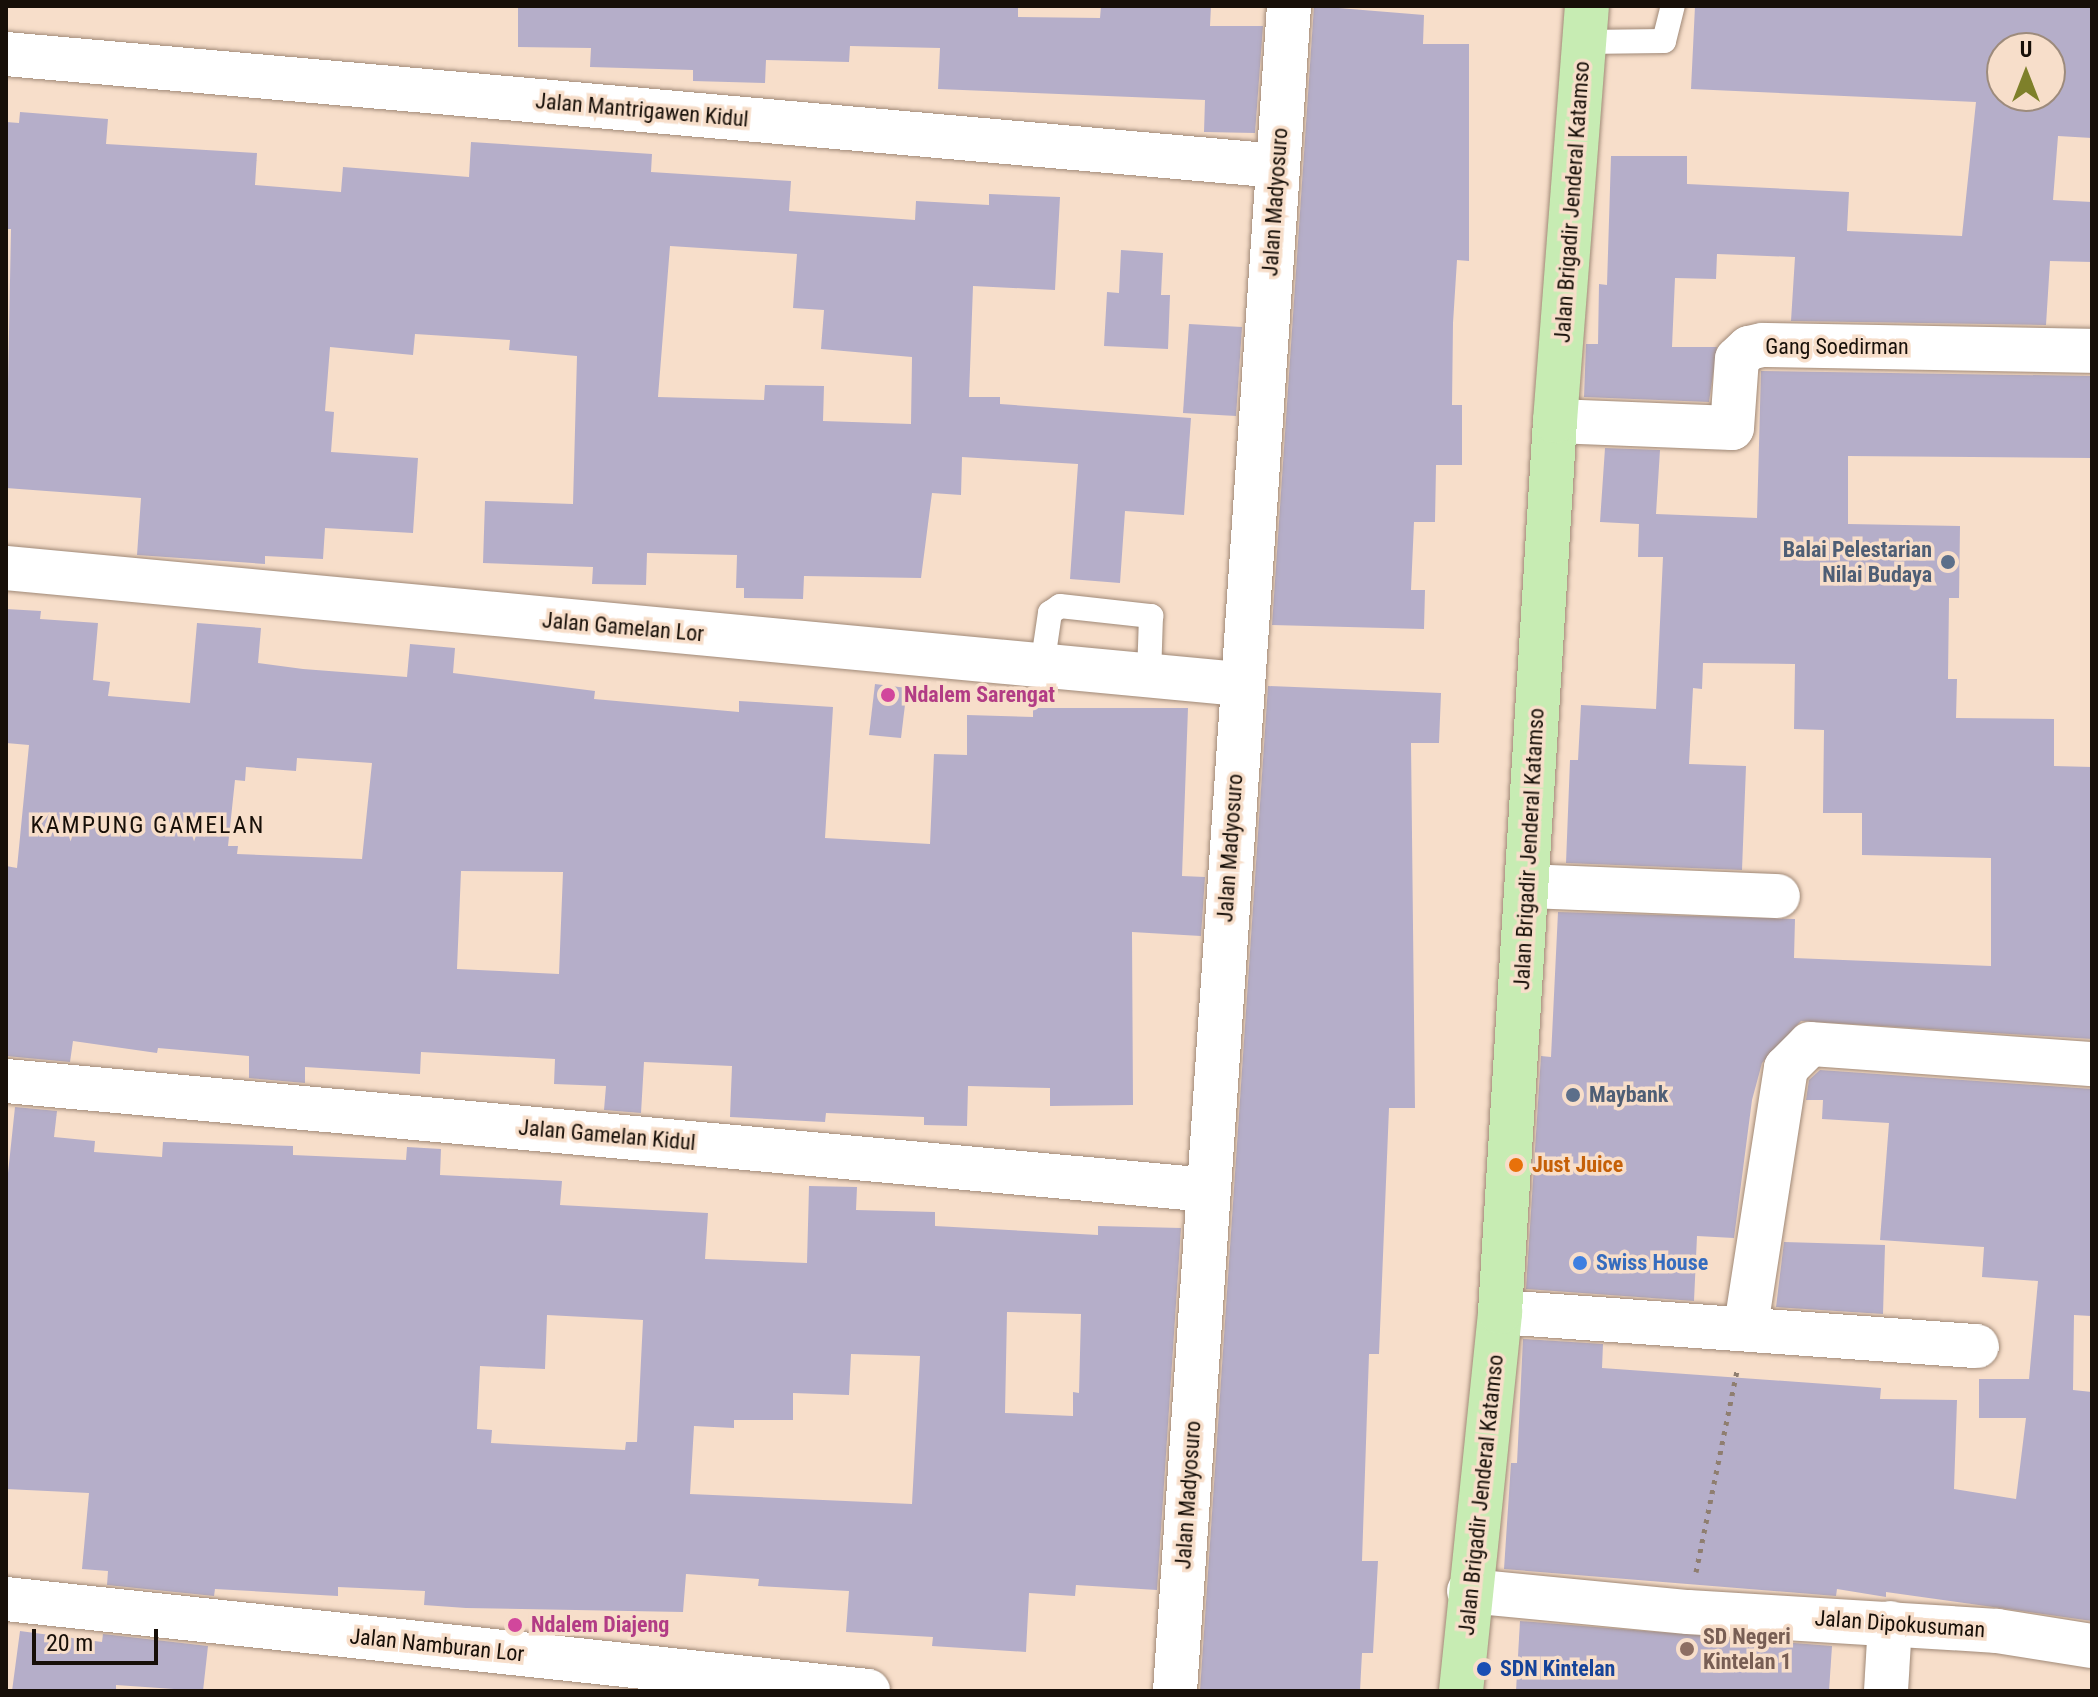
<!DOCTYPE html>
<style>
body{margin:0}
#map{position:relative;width:2098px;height:1697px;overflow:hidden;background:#f7deca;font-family:"Roboto Condensed",sans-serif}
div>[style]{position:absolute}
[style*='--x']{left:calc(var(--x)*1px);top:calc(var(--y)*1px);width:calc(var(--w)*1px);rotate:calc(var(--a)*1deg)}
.building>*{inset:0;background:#b5aec9}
.path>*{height:5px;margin-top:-2.5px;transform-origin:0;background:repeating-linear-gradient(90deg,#8f7e70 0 4px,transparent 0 10px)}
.roads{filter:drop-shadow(0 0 2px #a08977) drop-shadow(0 0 2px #a08977)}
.service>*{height:24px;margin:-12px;padding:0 12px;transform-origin:12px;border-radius:12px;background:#fff}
.minor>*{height:44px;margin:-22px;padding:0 22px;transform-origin:22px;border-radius:22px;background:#fff}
.primary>*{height:44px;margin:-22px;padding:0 22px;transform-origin:22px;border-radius:22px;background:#c7ecb3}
.dots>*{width:22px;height:22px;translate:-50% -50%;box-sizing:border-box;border:4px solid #f7deca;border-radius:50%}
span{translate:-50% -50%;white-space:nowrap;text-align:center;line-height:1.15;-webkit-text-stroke:7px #f7deca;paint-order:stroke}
.street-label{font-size:22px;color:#170f08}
.service-label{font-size:22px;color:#4e5e75;font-weight:700}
.right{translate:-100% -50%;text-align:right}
.left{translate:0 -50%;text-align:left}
.hotel-label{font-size:22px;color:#b23c85;font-weight:700}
.food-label{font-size:22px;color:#c56008;font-weight:700}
.shop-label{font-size:22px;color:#366cbe;font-weight:700}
.education-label{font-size:22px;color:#785e54;font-weight:700}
.transit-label{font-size:22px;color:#164399;font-weight:700}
.neighbourhood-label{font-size:24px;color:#170f08;letter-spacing:2px}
.frame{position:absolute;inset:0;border:8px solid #170f08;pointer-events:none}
.north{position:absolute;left:1986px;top:32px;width:80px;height:80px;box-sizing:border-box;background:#f7deca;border:2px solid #9d8b7c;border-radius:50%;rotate:0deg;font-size:22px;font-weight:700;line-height:32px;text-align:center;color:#170f08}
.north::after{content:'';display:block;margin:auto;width:28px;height:36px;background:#7e802a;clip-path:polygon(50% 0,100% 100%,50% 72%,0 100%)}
.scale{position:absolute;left:32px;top:1629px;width:126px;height:36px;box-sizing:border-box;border:4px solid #170f08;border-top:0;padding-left:10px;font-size:24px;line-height:28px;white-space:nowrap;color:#170f08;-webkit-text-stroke:6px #f7deca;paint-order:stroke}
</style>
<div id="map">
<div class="building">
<div style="clip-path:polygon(518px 6px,1018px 6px,1018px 17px,1100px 18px,1101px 6px,1211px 6px,1210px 26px,1263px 26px,1255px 133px,1204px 132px,1205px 100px,938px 89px,940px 48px,850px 46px,849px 62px,766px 60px,765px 83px,693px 81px,693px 70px,590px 67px,591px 48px,518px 47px)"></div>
<div style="clip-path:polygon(1314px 6px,1424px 15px,1423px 44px,1469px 44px,1469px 261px,1457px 260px,1453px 323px,1452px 405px,1462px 405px,1462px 465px,1436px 465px,1435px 522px,1414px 522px,1411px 590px,1425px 590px,1424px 629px,1272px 625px)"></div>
<div style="clip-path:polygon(evenodd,1695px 6px,2092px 6px,2092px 138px,2058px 136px,2053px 200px,2092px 202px,2092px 262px,2050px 261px,2046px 325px,1791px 321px,1795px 257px,1717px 254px,1716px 279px,1675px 278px,1672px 347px,1717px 347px,1709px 402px,1584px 397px,1586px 344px,1598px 344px,1599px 284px,1607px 285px,1611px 156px,1687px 156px,1687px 184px,1849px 192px,1847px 231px,1962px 236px,1976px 102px,1691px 89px,1695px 6px,2002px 48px,2050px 48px,2050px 96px,2002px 96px,2002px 48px)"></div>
<div style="clip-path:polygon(evenodd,20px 112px,108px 119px,106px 144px,257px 153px,255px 185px,341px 192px,343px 167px,469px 177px,471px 142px,652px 154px,651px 172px,791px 181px,789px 211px,915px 220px,916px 201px,989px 205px,989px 194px,1060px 197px,1055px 290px,973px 286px,969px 397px,1000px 397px,1000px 404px,1191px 418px,1184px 515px,1125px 511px,1120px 583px,1070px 579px,1078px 464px,962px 457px,961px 495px,932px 493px,921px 578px,804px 576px,803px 599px,744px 598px,744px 588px,736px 588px,737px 555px,647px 553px,646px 585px,592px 584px,593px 567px,483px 563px,485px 501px,573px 504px,577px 356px,509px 350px,510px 340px,415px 334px,413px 355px,330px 347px,325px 411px,334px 412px,331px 452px,418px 458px,413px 533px,325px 528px,323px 559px,265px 556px,265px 564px,137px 555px,141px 498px,6px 488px,11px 229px,6px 229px,6px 122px,19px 123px,20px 112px,670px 246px,797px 254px,793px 308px,824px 310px,821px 349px,912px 357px,911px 424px,823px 421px,824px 386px,765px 385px,764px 400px,658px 397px,670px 246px)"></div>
<div style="clip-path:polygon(1121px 250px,1163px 253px,1161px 295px,1170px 295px,1168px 349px,1104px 346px,1107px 292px,1119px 293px)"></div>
<div style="clip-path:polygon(1189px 324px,1242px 327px,1236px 416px,1183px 413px)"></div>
<div style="clip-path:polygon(1761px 371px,2091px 376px,2091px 458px,1848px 456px,1848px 524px,1960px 526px,1959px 598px,1949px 598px,1948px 679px,1957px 679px,1956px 718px,2054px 719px,2054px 766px,2092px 767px,2092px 1039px,1801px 1021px,1762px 1063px,1752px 1100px,1734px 1238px,1697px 1236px,1694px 1301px,1526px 1289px,1541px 1056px,1551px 1057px,1558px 912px,1795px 919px,1794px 958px,1991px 966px,1991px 858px,1862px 855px,1862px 813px,1823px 813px,1824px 730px,1794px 729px,1795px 664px,1703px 663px,1702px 689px,1693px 688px,1689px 764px,1746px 766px,1742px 870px,1566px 863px,1570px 760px,1578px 760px,1581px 705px,1656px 709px,1663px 557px,1638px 557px,1639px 524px,1600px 522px,1605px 448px,1660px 450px,1656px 514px,1757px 518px)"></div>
<div style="clip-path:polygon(evenodd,6px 609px,41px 611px,40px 619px,98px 623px,93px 680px,110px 682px,108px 696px,190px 703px,197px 623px,261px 628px,258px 663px,303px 669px,407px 677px,410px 644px,455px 648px,453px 673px,595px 691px,594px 699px,739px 712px,739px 701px,833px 707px,825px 838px,930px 844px,934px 754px,967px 755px,967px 715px,1033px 717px,1033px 708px,1188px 708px,1182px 876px,1205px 877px,1201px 936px,1132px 932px,1133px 1105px,1050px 1106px,1050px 1088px,968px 1086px,967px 1126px,924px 1125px,924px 1117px,826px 1113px,825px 1122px,730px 1117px,732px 1066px,644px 1062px,641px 1113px,604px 1110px,606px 1086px,554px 1084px,555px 1059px,421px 1052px,420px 1074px,305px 1067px,305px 1083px,249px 1078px,249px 1056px,158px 1048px,157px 1053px,73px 1041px,70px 1062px,6px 1056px,6px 866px,17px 868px,29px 745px,6px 743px,6px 609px,297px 758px,372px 763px,362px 859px,237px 854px,238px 846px,228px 846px,235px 780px,245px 781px,246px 767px,296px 771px,297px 758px,6px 609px,461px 871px,563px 872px,559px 974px,457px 969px,461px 871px)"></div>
<div style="clip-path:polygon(875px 684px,907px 688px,901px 738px,869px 735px)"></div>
<div style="clip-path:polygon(1268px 686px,1441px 693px,1439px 743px,1411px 743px,1415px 1108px,1389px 1108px,1379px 1354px,1369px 1354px,1362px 1561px,1378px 1561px,1373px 1653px,1362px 1653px,1360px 1691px,1200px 1691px)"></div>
<div style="clip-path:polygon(1820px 1070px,2092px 1089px,2092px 1298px,2091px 1316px,2074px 1315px,2073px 1390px,2092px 1392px,2092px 1621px,1886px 1592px,1886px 1597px,1837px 1589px,1836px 1596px,1504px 1569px,1511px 1463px,1517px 1463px,1523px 1339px,1603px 1344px,1602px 1368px,1881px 1388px,1880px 1399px,1957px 1400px,1954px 1489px,2016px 1499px,2026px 1418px,1979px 1418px,1979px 1379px,2029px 1379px,2038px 1281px,1982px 1277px,1984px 1247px,1880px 1240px,1889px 1123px,1822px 1119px,1823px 1100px,1806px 1100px,1809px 1080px)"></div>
<div style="clip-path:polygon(evenodd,15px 1107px,57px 1111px,54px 1137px,95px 1141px,94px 1152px,162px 1157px,163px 1142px,293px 1146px,293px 1155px,406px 1160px,407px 1147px,441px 1149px,440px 1175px,562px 1181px,560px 1205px,708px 1213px,705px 1259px,807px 1263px,809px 1186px,857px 1187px,856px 1210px,935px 1212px,935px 1226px,1098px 1235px,1098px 1226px,1181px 1228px,1157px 1590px,1076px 1585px,1075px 1596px,1029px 1593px,1026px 1652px,932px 1646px,933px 1637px,846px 1632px,849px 1591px,758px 1586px,759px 1579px,686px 1574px,683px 1612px,466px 1608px,424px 1605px,425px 1591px,338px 1587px,338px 1596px,215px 1589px,214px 1596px,107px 1585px,108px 1571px,82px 1569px,89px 1493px,6px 1489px,6px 1192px,15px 1107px,1007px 1312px,1081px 1314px,1079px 1393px,1073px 1392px,1073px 1416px,1005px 1413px,1007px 1312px,15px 1107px,547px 1315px,643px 1320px,637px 1442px,626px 1442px,625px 1450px,491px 1443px,492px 1430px,477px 1429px,480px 1366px,545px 1369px,547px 1315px,15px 1107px,851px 1354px,920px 1356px,912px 1504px,690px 1494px,694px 1426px,734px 1428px,734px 1420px,793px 1420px,793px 1393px,849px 1395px,851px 1354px)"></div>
<div style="clip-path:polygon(1784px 1242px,1885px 1245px,1883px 1314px,1776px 1307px)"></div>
<div style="clip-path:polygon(1520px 1621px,1832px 1646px,1829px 1691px,1516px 1691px)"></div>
<div style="clip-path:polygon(20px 1631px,102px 1642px,103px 1634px,208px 1646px,203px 1691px,116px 1685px,116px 1691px,12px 1691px)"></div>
</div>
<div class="path">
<div style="--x:1696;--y:1572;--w:206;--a:-78.5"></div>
</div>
<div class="roads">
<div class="service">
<div style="--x:1584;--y:42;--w:80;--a:-0.7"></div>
<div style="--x:1664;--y:41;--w:36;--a:-76"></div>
<div style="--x:1042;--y:667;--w:55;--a:-81.6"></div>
<div style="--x:1050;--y:613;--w:12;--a:-35"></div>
<div style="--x:1060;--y:606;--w:92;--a:6.3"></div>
<div style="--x:1151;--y:616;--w:61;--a:91.9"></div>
</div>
<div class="minor">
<div style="--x:6;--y:54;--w:1277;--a:5.03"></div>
<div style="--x:1555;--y:421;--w:177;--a:2.3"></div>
<div style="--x:1732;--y:428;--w:69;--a:-85.9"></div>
<div style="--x:1737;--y:359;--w:16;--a:-43"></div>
<div style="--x:1749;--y:348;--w:13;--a:-13"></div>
<div style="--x:1762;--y:345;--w:330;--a:1"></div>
<div style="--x:6;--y:568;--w:1240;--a:5.37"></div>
<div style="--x:1527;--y:886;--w:251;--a:2.3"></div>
<div style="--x:6;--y:1081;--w:1207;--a:5.18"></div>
<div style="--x:1500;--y:1312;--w:478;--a:4.1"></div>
<div style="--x:1746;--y:1326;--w:261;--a:-81.2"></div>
<div style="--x:1786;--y:1068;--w:34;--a:-45"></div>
<div style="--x:1810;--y:1044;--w:283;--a:4.1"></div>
<div style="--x:1469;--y:1591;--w:220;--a:5.5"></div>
<div style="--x:1688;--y:1612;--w:310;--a:3.5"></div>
<div style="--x:1997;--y:1631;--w:96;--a:9"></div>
<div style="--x:6;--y:1599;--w:867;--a:6.09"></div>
<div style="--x:1175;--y:1691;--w:1689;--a:-86.13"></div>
<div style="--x:1886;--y:1691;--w:68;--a:-86.6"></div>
</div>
<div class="primary">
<div style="--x:1461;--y:1691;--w:381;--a:-84.1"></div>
<div style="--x:1500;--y:1312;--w:893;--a:-86.47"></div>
<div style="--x:1555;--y:421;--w:416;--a:-85.6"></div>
</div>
</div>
<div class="dots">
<div style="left:1948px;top:562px;background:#5c6f8a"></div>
<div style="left:888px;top:695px;background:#d1479c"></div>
<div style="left:1573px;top:1095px;background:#5c6f8a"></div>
<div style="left:1516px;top:1165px;background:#e8710a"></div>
<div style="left:1580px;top:1263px;background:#3f7fe0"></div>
<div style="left:515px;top:1625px;background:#d1479c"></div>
<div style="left:1687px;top:1649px;background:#8d6e63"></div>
<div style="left:1484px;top:1669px;background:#1a4fb4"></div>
</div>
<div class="street-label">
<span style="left:642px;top:110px;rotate:5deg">Jalan Mantrigawen Kidul</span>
<span style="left:1275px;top:202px;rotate:-86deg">Jalan Madyosuro</span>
<span style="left:1572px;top:202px;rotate:-86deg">Jalan Brigadir Jenderal Katamso</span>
<span style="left:1837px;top:347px">Gang Soedirman</span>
<span style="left:623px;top:627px;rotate:5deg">Jalan Gamelan Lor</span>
<span style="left:1230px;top:848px;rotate:-86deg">Jalan Madyosuro</span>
<span style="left:1529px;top:849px;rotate:-87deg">Jalan Brigadir Jenderal Katamso</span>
<span style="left:607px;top:1135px;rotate:5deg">Jalan Gamelan Kidul</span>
<span style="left:1188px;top:1495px;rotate:-86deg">Jalan Madyosuro</span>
<span style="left:1481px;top:1495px;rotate:-84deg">Jalan Brigadir Jenderal Katamso</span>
<span style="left:1900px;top:1624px;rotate:4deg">Jalan Dipokusuman</span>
<span style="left:437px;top:1645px;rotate:6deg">Jalan Namburan Lor</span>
</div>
<div class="service-label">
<span class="right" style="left:1932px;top:562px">Balai Pelestarian<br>Nilai Budaya</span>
<span class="left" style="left:1589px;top:1095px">Maybank</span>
</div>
<div class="hotel-label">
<span class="left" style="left:904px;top:695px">Ndalem Sarengat</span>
<span class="left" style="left:531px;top:1625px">Ndalem Diajeng</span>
</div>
<div class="food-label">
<span class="left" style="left:1532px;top:1165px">Just Juice</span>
</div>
<div class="shop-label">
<span class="left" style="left:1596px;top:1263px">Swiss House</span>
</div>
<div class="education-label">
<span class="left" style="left:1703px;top:1649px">SD Negeri<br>Kintelan 1</span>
</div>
<div class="transit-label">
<span class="left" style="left:1500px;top:1669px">SDN Kintelan</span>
</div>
<div class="neighbourhood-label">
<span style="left:148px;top:826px">KAMPUNG GAMELAN</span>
</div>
<div class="frame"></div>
<div class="north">U</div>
<div class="scale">20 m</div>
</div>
